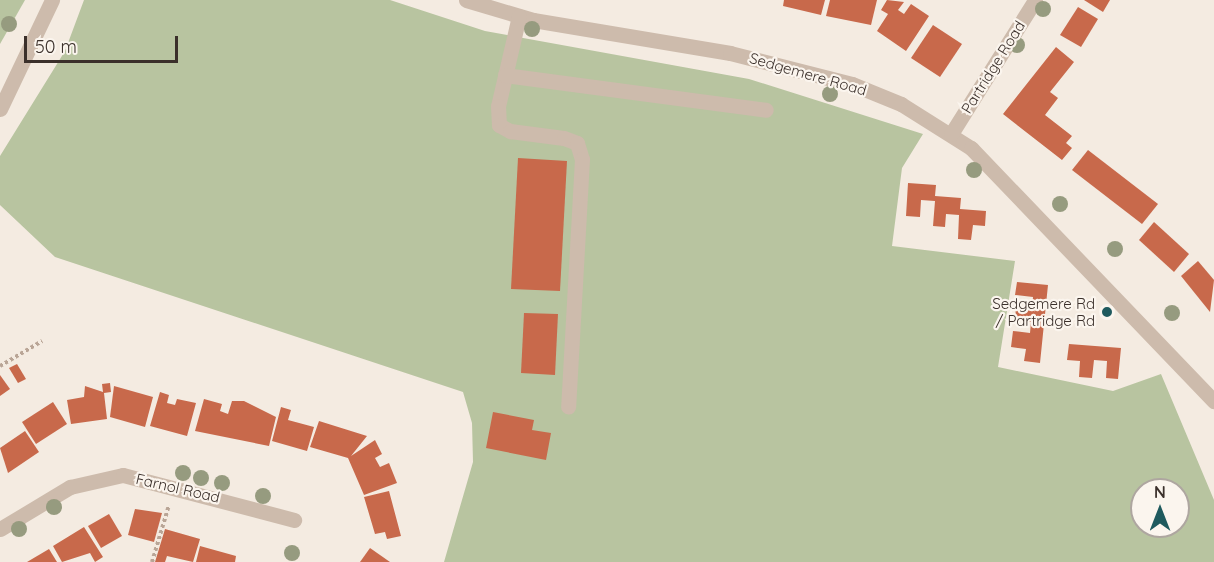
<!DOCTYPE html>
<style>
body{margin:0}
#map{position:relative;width:1214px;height:562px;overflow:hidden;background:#f4ebe1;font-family:Quicksand,sans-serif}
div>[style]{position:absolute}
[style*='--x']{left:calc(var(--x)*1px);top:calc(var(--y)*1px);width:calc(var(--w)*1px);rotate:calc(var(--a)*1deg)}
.green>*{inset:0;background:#b8c4a0}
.building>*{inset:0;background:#c8694b}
.path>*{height:4px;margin-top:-2px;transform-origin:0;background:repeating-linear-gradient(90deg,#b9a596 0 3px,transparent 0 6px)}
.minor>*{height:15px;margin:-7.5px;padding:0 7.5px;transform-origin:7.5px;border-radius:7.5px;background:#cdbbac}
.trees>*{width:16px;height:16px;margin:-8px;border-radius:50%;background:#969b7f}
.dots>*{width:16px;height:16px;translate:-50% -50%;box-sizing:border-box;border:3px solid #fbf5ee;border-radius:50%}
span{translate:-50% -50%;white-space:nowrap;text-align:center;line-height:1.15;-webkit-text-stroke:4.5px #fbf5ee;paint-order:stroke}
.street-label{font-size:15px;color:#3b302b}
.poi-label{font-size:15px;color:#3b302b}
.right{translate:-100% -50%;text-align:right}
.north{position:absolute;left:1130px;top:478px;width:60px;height:60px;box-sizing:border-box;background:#fbf5ee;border:2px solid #aea6a0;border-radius:50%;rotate:0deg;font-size:16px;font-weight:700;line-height:24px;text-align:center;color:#3b302b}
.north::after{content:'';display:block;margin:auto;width:21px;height:27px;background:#1f5a5e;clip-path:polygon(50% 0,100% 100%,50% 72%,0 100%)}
.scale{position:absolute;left:24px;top:36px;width:154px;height:27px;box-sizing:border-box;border:3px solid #3b302b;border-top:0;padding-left:8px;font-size:18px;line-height:21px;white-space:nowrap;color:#3b302b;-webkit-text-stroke:4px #fbf5ee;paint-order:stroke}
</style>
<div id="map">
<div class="green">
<div style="clip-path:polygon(0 0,25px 0,0 44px)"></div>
<div style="clip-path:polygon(evenodd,84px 0,390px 0,485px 31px,749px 79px,923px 134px,902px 168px,892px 246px,1015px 261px,998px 367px,1113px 391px,1161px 374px,1214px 500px,1214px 562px,444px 562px,473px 462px,472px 423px,463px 392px,55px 257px,0 205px,0 156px,65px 51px,84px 0,1142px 490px,1178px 490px,1178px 526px,1142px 526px,1142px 490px)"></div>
</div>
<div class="building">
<div style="clip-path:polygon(784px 0,825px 0,821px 15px,783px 6px)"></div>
<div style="clip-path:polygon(830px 0,877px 0,871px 25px,826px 16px)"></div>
<div style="clip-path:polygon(887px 0,904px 2px,898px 10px,904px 14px,911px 4px,929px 16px,906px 51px,877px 31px,888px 14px,881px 10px)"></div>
<div style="clip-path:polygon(1084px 0,1110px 0,1103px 12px)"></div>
<div style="clip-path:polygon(1078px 7px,1098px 19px,1081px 47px,1060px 35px)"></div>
<div style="clip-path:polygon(933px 25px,962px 44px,940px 77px,911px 58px)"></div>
<div style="clip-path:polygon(1056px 47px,1074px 62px,1050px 92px,1058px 98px,1045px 115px,1072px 136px,1066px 143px,1072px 148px,1062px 160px,1003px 114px)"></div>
<div style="clip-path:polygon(1088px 150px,1158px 204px,1142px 224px,1072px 170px)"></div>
<div style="clip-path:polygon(518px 158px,567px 161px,560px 291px,511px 289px)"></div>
<div style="clip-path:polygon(908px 183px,936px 185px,935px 196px,961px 198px,960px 209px,986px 211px,985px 226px,973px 225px,971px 240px,958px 239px,959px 215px,946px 214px,945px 227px,933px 226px,935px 201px,921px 200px,920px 217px,906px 216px)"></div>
<div style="clip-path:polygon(1154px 222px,1189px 254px,1174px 272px,1139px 240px)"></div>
<div style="clip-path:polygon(1198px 261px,1214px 280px,1210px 312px,1181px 276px)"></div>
<div style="clip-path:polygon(1017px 282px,1048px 285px,1040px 363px,1024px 361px,1026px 349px,1011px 347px,1013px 331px,1030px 333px,1031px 322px,1015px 320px,1016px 307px,1032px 309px,1033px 297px,1015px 295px)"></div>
<div style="clip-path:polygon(524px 313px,558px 314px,555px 375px,521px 373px)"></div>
<div style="clip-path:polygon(1069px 344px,1121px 348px,1118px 379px,1106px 378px,1107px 361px,1094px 360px,1092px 378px,1079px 377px,1080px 361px,1067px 360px)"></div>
<div style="clip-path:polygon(17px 364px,26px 379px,18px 383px,9px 368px)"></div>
<div style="clip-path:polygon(0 375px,10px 389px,0 396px)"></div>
<div style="clip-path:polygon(110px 383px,111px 392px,104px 393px,107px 419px,71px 424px,67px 400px,84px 397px,85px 386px,103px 392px,102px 384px)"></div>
<div style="clip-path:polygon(114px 386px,153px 397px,145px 427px,110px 417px)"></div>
<div style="clip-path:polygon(160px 392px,169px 395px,167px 403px,175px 405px,177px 399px,196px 403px,187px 436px,150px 426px)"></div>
<div style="clip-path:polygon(204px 399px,222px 404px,220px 411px,228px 414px,232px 401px,244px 401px,276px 417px,269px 446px,195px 431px)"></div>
<div style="clip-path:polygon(53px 402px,67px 424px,36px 444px,22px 422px)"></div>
<div style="clip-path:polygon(281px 407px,291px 410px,288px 420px,314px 427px,307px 451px,272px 441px)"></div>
<div style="clip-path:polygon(493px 412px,534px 420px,532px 430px,551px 433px,546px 460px,486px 448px)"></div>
<div style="clip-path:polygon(319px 421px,367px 436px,351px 456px,375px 440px,382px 454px,375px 458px,380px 467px,389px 463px,397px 483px,364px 495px,348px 458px,310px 447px)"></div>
<div style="clip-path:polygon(25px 431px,39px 452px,8px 473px,0 448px)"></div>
<div style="clip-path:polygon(389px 491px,401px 536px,387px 539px,385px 532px,375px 534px,364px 497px)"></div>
<div style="clip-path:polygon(135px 509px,162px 513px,154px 542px,128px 535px)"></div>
<div style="clip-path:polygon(109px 514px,122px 536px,101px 548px,88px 526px)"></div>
<div style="clip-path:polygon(84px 527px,103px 557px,95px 562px,90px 553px,62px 562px,53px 546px)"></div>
<div style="clip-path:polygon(165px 529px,200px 539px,193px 562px,167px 556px,165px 562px,155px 562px)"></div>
<div style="clip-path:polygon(200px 546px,236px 556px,235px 562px,196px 562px)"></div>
<div style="clip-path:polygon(370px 548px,390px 562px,360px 562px)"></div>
<div style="clip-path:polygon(49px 549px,57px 562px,27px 562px)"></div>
</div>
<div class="path">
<div style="--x:0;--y:366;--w:49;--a:-30.8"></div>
<div style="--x:152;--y:562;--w:59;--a:-73.4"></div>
</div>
<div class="minor">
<div style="--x:466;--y:0;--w:70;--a:16.6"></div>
<div style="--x:533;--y:20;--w:200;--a:9.5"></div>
<div style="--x:730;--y:53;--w:126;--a:14.3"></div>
<div style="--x:852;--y:84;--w:53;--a:22.2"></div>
<div style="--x:901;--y:104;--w:83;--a:32.2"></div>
<div style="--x:971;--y:148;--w:351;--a:46.2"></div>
<div style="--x:519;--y:16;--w:92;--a:103.1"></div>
<div style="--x:498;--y:106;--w:19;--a:87"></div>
<div style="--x:499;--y:125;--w:13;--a:29"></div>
<div style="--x:510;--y:131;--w:54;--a:7.4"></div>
<div style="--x:564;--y:138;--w:14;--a:21"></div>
<div style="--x:577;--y:143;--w:17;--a:73"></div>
<div style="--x:582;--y:159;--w:248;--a:93.2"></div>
<div style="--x:505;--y:75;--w:263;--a:7.6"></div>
<div style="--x:0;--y:109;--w:121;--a:-64.5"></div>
<div style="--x:951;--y:134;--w:158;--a:-57.9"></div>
<div style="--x:0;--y:529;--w:82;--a:-31"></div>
<div style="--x:70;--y:487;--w:54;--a:-12.8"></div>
<div style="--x:123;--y:475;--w:177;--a:14.7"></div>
</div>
<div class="trees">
<div style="left:1043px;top:9px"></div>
<div style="left:9px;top:24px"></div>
<div style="left:532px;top:29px"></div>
<div style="left:1017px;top:45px"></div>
<div style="left:830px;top:94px"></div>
<div style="left:974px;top:170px"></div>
<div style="left:1060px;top:204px"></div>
<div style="left:1115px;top:249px"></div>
<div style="left:1172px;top:313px"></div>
<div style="left:183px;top:473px"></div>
<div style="left:201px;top:478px"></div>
<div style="left:222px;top:483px"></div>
<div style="left:263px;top:496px"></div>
<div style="left:54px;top:507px"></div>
<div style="left:19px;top:529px"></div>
<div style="left:292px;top:553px"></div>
</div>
<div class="dots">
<div style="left:1107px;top:312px;background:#1f5a5e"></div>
</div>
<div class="street-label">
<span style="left:993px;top:67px;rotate:-58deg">Partridge Road</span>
<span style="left:808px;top:74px;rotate:16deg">Sedgemere Road</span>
<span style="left:178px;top:488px;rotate:13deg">Farnol Road</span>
</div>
<div class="poi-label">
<span class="right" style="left:1095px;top:312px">Sedgemere Rd<br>/ Partridge Rd</span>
</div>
<div class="north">N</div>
<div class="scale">50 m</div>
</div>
